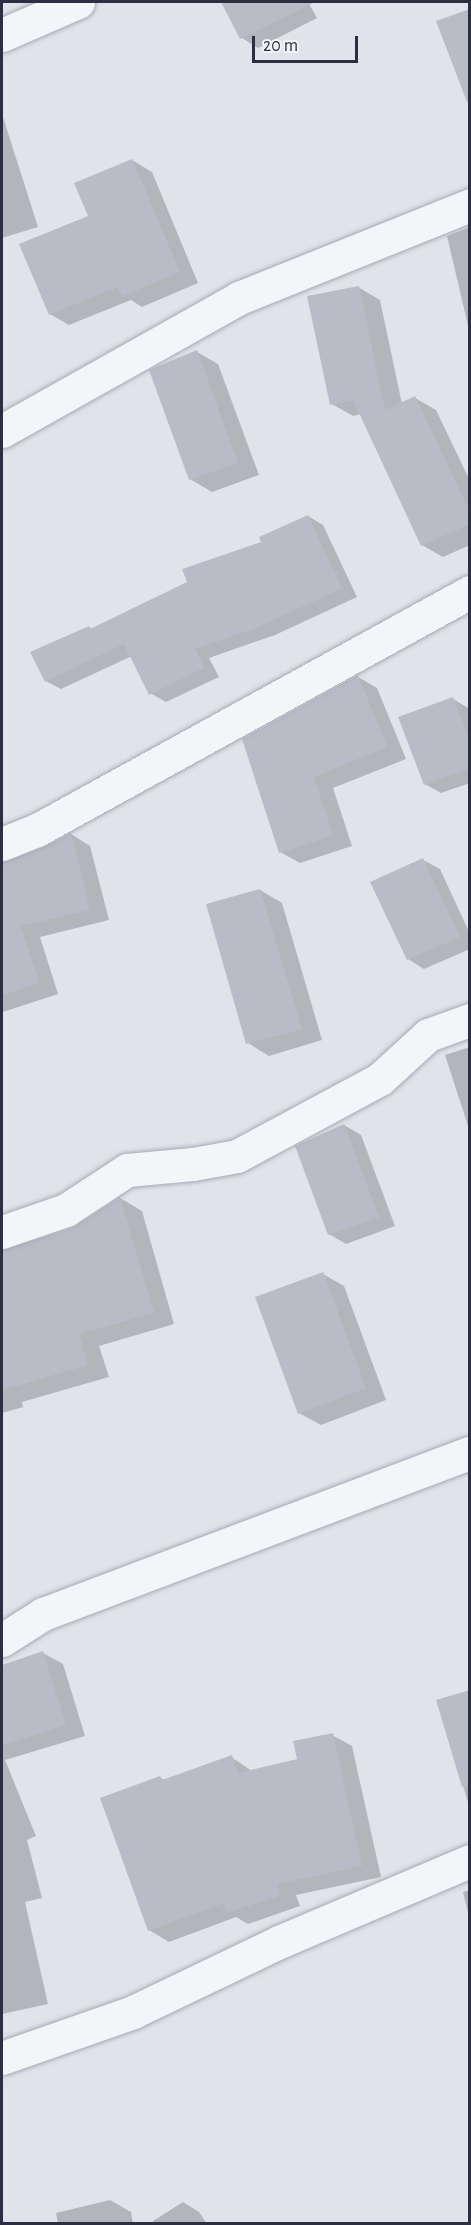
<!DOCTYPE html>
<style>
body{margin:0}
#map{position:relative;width:471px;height:2225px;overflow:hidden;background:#e2e3ea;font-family:"Alegreya Sans",sans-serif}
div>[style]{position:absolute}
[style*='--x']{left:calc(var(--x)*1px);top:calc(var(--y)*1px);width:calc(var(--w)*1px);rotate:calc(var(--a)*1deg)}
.shadow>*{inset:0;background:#0003}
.building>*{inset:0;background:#b9bcc6}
.roads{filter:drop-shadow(0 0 2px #a7a9b4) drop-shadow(0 0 2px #a7a9b4)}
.minor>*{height:33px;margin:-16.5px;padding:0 16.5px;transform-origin:16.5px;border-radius:16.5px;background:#f4f5f8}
span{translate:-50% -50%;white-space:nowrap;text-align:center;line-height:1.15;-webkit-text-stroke:5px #f1f3f7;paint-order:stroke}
.frame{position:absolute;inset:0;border:3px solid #2b2f41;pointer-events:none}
.scale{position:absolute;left:252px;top:36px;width:106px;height:27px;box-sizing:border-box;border:3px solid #2b2f41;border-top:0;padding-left:8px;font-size:18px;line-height:21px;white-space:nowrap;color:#2b2f41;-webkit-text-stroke:4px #f1f3f7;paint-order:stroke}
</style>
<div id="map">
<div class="shadow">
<div style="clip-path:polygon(222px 2px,308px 2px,317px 18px,258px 48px,242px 38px)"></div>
<div style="clip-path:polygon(2px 114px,38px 227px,2px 238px)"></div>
<div style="clip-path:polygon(132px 160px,152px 172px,198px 283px,142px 307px,131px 300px,69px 325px,50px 314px,90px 217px)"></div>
<div style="clip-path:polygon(470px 227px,470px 334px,447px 236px)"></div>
<div style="clip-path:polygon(358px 287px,380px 300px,402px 404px,415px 398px,436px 410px,470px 481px,470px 545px,443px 557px,422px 545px,361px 414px,353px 416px,332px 404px)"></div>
<div style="clip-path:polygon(197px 352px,218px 364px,259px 475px,212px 492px,190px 479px)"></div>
<div style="clip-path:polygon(308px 516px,323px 525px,357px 597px,275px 635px,209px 658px,219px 677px,166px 702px,150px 693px,132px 656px,61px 689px,46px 681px,89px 627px,93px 630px,189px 583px)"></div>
<div style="clip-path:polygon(358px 677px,377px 688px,406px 759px,333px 788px,352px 846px,300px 863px,280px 852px)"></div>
<div style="clip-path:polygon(453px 699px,470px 709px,470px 783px,441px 793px,425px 784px)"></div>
<div style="clip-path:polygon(71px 834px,90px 846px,109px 920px,40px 937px,58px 994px,3px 1012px,2px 864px,9px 863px)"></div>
<div style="clip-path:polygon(423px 860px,440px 869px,470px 934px,470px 949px,424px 969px,408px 959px)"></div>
<div style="clip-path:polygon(260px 890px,282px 903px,322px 1040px,269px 1056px,248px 1043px)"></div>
<div style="clip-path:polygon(470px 1047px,470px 1132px,445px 1055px)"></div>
<div style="clip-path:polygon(344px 1125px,361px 1135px,395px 1226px,346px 1244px,329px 1234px)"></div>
<div style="clip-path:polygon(120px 1198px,142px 1211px,174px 1324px,99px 1346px,109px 1377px,22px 1402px,23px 1407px,2px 1413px,2px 1252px,73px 1229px)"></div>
<div style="clip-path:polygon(323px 1274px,344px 1286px,386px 1400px,321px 1425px,299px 1413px)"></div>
<div style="clip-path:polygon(43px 1653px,63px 1664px,85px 1736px,5px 1760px,36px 1836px,27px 1840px,42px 1898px,25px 1902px,48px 2004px,2px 2014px,2px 1666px)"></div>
<div style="clip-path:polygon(470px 1692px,470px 1809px,438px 1701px)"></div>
<div style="clip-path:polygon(332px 1735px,352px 1746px,381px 1877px,296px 1895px,300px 1906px,248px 1924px,236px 1917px,169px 1942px,149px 1930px,160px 1778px,165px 1780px,231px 1757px,252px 1771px,299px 1761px)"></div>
<div style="clip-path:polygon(470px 1890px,470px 1921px,463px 1892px)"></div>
<div style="clip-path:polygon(110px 2200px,131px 2212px,133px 2224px,58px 2224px,56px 2213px)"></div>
<div style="clip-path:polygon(183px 2202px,199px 2212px,207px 2224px,155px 2224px,153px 2221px)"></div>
</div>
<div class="building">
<div style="clip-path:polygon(221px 2px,315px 2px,240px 39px)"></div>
<div style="clip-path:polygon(470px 9px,470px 101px,467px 102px,436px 21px)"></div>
<div style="clip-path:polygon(132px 159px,180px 272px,122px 296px,117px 287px,49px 315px,19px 244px,88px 216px,74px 183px)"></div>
<div style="clip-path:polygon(359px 286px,385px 410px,415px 396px,470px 512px,470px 524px,421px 546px,353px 400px,330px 405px,307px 296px)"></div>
<div style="clip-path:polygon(197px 350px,238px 463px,189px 480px,149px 370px)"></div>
<div style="clip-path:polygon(308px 515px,342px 588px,259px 627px,195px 649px,204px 668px,149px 695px,124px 644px,45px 682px,30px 652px,89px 626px,90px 629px,187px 582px,182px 569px,261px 542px,259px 537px)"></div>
<div style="clip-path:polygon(358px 675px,387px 747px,314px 777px,333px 835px,279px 853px,242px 739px)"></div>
<div style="clip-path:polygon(453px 697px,470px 741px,470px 768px,424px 785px,398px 717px)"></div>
<div style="clip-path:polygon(71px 833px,90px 910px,21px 926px,39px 983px,2px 995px,2px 862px,44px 847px)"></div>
<div style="clip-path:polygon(423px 858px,460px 937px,407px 960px,370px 882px)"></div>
<div style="clip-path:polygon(260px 889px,302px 1029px,246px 1044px,206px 904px)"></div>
<div style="clip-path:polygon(344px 1124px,379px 1217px,328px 1235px,295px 1146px)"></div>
<div style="clip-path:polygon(120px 1197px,154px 1313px,79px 1334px,88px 1365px,2px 1390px,2px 1250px,72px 1228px)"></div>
<div style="clip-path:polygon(323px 1272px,366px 1388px,298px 1414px,255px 1297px)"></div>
<div style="clip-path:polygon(43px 1651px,66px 1725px,2px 1745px,2px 1665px)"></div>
<div style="clip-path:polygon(470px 1690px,470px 1786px,462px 1787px,436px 1700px)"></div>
<div style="clip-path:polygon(333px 1733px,362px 1866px,277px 1884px,281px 1895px,227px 1913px,224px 1903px,148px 1931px,100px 1798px,160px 1776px,162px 1780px,232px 1755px,238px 1773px,297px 1759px,293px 1741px)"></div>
</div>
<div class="roads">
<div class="minor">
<div style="--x:2;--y:35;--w:83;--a:-23.5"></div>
<div style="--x:2;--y:431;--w:272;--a:-29.3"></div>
<div style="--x:239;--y:298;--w:249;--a:-21.9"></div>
<div style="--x:2;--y:844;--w:38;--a:-22"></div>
<div style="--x:37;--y:830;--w:494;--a:-28.8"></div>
<div style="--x:2;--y:1232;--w:68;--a:-19"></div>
<div style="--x:66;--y:1210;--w:73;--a:-33.3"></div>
<div style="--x:127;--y:1170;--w:66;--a:-5.2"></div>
<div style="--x:193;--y:1164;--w:45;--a:-10.3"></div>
<div style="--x:237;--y:1156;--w:162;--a:-28.3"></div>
<div style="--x:380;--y:1079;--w:65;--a:-42.5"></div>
<div style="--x:428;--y:1035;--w:45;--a:-19.7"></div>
<div style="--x:2;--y:1640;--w:49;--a:-32.4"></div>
<div style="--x:43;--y:1614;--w:456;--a:-20.7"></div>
<div style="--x:2;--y:2058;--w:139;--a:-19.3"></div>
<div style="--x:133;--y:2012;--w:162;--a:-25.6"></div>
<div style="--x:279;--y:1942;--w:207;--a:-23"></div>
</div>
</div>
<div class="frame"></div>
<div class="scale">20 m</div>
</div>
